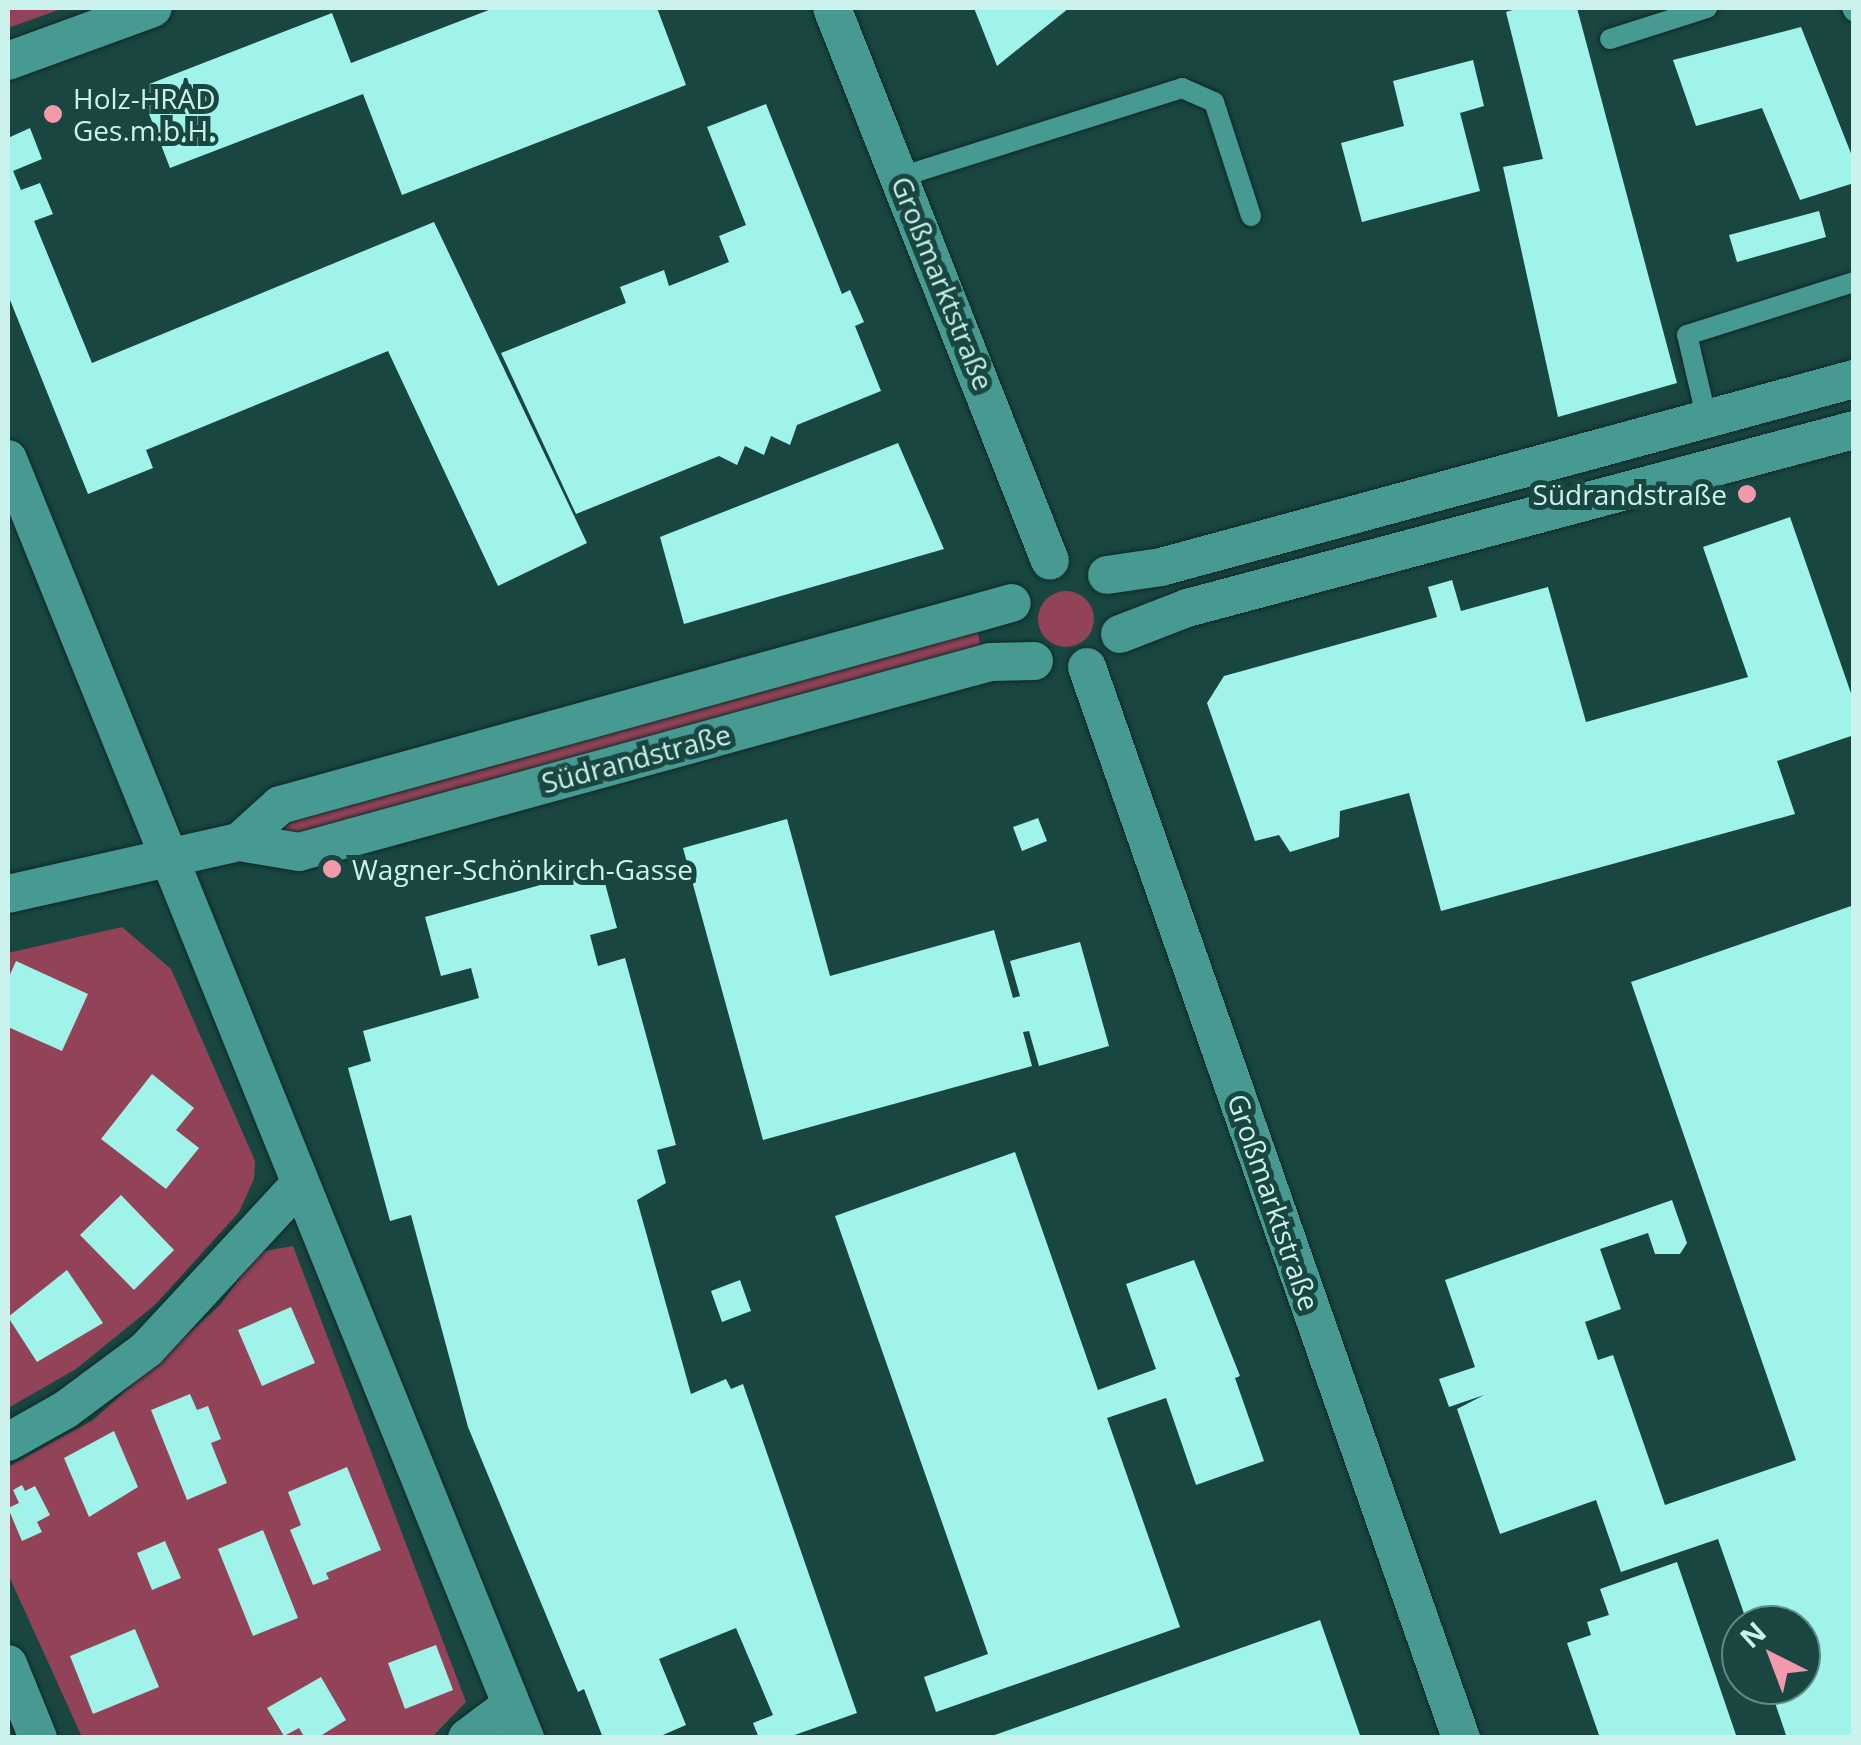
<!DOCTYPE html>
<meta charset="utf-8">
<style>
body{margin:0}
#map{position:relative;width:1861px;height:1745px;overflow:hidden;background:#194641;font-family:"Open Sans",sans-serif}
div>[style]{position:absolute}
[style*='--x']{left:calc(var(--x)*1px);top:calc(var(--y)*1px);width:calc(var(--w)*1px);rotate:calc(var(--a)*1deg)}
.green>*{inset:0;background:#934357}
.round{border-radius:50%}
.building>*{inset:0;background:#a0f3e9}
.roads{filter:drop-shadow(0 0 2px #0f2927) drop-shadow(0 0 2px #0f2927)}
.service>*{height:20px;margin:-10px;padding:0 10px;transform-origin:10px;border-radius:10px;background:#469a91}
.minor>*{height:38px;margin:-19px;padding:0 19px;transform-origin:19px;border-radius:19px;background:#469a91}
.dots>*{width:28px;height:28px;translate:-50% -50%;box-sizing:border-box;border:5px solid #194641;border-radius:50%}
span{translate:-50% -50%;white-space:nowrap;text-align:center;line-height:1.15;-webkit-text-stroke:10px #194641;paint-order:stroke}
.poi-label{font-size:28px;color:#cbf2ec}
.left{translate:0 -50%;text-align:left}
.right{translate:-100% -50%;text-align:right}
.street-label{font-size:28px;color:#cbf2ec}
.frame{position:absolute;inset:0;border:10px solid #cbf2ec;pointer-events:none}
.north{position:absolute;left:1721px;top:1605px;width:100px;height:100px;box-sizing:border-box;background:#194641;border:2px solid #608b85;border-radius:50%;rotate:318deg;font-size:28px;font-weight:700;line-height:40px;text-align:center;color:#cbf2ec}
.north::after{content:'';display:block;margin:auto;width:35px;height:45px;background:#f29aac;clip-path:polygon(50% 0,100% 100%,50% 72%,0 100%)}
</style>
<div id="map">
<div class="green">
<div style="clip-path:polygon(8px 8px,64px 8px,8px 28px)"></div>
<div class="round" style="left:1038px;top:591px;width:56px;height:56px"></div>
<div style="clip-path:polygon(978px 631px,981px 654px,294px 839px,283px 831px,290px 817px)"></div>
<div style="clip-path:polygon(122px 927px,171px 969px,255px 1161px,254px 1179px,239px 1212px,156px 1304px,76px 1369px,8px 1408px,8px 953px)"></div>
<div style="clip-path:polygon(293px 1246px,466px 1702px,432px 1737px,82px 1737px,8px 1574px,8px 1467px,93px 1420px,220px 1305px,259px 1252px)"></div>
</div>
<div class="building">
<div style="clip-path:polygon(494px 8px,657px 8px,686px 85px,402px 195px,363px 94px,170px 168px,139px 88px,332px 13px,351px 63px)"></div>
<div style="clip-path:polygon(974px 8px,1069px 8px,997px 66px)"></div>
<div style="clip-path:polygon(1519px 8px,1577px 8px,1677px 383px,1558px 417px,1503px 167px,1543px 159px,1506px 12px)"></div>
<div style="clip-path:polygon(1801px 27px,1854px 161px,1854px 183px,1800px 200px,1762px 108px,1696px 126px,1673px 60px)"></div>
<div style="clip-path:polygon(1473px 60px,1484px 106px,1460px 113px,1480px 191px,1362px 222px,1341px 143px,1404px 126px,1393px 81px)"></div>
<div style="clip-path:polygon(766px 104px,842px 294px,850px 290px,864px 322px,855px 326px,881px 391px,797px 425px,790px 445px,771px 436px,764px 455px,745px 446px,737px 465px,719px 456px,576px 514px,501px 353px,626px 303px,620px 287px,664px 270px,669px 286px,729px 262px,719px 236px,746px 225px,707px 127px)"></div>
<div style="clip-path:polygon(30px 128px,42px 159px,13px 171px,21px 190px,40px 183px,53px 214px,34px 221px,92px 363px,434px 222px,587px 543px,498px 586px,388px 351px,146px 450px,153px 468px,88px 494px,8px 295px,8px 138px)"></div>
<div style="clip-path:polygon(1819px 211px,1826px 237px,1737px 262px,1729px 235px)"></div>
<div style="clip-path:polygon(898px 443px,944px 549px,684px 624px,660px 537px)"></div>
<div style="clip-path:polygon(1790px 517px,1854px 702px,1854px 735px,1777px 761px,1795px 814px,1441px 911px,1409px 793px,1340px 811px,1339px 837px,1290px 852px,1279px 835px,1255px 841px,1207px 703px,1224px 676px,1437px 617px,1428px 587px,1452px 580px,1461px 611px,1548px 587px,1586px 722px,1748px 677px,1703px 547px)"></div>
<div style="clip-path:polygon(1038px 818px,1047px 841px,1022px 851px,1013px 827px)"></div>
<div style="clip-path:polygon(787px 819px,830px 976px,994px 930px,1013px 998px,1020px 996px,1010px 961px,1080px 942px,1109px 1046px,1039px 1066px,1029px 1031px,1023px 1032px,1032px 1066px,763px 1140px,683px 848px)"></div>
<div style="clip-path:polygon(601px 868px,617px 928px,590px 935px,598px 966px,625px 958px,676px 1145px,657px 1150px,666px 1183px,637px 1200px,691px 1394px,726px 1379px,731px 1389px,743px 1384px,857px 1713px,786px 1738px,759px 1738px,753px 1723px,773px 1715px,736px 1628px,659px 1659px,686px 1725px,656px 1738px,603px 1738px,584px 1689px,578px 1692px,468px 1427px,411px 1215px,390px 1221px,348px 1068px,371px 1061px,363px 1031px,479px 998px,471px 968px,441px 976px,425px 917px)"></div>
<div style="clip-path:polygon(1854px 905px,1854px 1738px,1787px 1738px,1769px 1685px,1801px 1685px,1801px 1625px,1748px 1625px,1718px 1539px,1621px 1572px,1596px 1500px,1500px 1534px,1457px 1409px,1484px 1395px,1449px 1407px,1439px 1379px,1475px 1367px,1445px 1280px,1672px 1200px,1687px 1243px,1680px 1254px,1655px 1254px,1648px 1233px,1600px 1249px,1621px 1309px,1585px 1322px,1598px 1360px,1613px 1355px,1665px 1505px,1796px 1460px,1631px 982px)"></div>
<div style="clip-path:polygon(16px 961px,88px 994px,62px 1051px,8px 1027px,8px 979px)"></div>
<div style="clip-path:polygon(152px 1074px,194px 1108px,176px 1130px,199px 1148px,166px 1189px,101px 1139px)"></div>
<div style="clip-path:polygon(1015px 1152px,1098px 1390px,1156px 1369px,1126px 1284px,1194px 1260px,1240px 1376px,1235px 1378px,1264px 1461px,1196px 1485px,1166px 1398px,1107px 1418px,1180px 1627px,936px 1712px,924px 1677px,988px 1654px,835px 1216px)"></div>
<div style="clip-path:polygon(121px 1195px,174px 1250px,134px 1290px,80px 1235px)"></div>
<div style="clip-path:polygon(67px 1270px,103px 1323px,37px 1362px,8px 1317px)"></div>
<div style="clip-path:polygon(740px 1280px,751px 1311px,722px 1322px,711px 1291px)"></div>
<div style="clip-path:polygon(291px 1307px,315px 1363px,262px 1386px,238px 1330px)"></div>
<div style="clip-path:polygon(190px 1394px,197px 1410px,208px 1406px,221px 1439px,211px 1443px,227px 1483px,187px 1500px,151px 1410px)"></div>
<div style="clip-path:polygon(114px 1431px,138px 1487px,89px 1517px,64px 1458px)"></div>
<div style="clip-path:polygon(347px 1467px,381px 1550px,326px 1573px,329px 1579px,313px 1585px,290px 1530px,301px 1525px,288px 1492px)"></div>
<div style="clip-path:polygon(22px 1485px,25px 1491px,35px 1486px,50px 1515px,37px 1522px,42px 1532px,22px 1541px,8px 1508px,19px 1503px,13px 1490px)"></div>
<div style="clip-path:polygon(263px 1530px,298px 1618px,253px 1636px,218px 1549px)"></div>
<div style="clip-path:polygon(165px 1541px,181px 1578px,152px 1590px,137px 1553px)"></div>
<div style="clip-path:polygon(1677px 1562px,1737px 1738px,1600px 1738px,1567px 1643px,1591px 1635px,1587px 1622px,1609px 1615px,1600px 1589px)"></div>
<div style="clip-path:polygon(1320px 1620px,1361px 1738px,989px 1738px,989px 1737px)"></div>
<div style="clip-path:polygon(135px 1629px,159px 1687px,93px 1714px,70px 1656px)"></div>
<div style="clip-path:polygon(436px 1645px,453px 1690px,405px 1709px,388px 1663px)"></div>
<div style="clip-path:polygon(321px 1677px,346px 1720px,317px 1738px,305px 1738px,299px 1728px,284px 1736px,267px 1708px)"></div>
</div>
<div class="roads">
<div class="service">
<div style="--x:1852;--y:8;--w:4;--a:63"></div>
<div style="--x:1610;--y:39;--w:102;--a:-17.7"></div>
<div style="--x:900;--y:177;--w:296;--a:-17.5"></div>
<div style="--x:1182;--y:88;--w:35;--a:24"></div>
<div style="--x:1214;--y:102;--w:120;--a:72"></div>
<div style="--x:1707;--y:420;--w:87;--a:-103.2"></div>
<div style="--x:1687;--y:335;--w:175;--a:-17.6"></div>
</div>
<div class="minor">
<div style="--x:832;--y:8;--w:594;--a:68.48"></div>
<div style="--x:8;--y:61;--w:154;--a:-20.1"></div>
<div style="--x:8;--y:459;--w:1380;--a:67.99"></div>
<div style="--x:1107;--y:575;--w:55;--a:-8.4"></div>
<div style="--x:1161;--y:567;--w:718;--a:-15.18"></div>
<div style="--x:1120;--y:634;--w:72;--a:-21.2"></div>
<div style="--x:1187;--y:608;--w:690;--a:-14.94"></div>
<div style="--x:1087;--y:667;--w:1134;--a:70.75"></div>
<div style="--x:239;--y:842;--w:61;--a:9.5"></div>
<div style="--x:299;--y:852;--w:717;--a:-15.37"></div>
<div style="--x:990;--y:662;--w:44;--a:-1.3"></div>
<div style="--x:8;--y:894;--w:237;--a:-12.7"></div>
<div style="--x:239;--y:842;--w:55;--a:-42.1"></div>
<div style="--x:280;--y:805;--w:759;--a:-15.43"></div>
<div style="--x:8;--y:1442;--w:65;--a:-29.3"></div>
<div style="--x:65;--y:1410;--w:102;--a:-36.6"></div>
<div style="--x:147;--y:1349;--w:225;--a:-47.2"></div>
<div style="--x:8;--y:1664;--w:80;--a:67.9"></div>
<div style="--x:467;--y:1738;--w:55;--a:-36.9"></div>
</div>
</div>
<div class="dots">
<div style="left:53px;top:114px;background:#f29aac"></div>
<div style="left:1747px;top:494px;background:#f29aac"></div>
<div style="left:332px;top:869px;background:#f29aac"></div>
</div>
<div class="poi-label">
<span class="left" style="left:73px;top:114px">Holz-HRAD<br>Ges.m.b.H.</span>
<span class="right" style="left:1727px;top:494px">Südrandstraße</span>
<span class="left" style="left:352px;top:869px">Wagner-Schönkirch-Gasse</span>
</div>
<div class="street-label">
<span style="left:943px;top:283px;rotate:68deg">Großmarktstraße</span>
<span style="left:636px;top:758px;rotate:-15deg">Südrandstraße</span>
<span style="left:1274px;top:1202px;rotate:71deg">Großmarktstraße</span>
</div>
<div class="frame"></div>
<div class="north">N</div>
</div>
